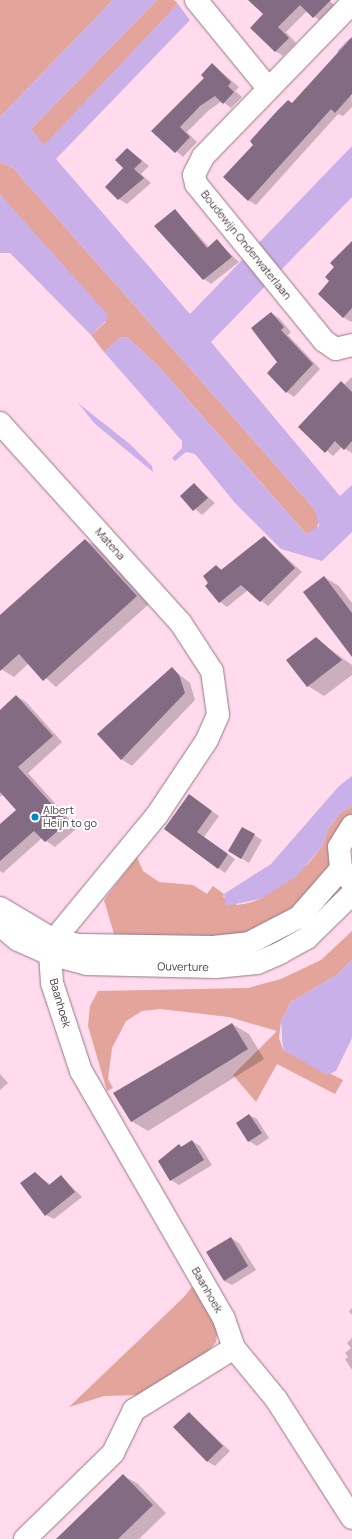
<!DOCTYPE html>
<style>
body{margin:0}
#map{position:relative;width:352px;height:1539px;overflow:hidden;background:#ffdbed;font-family:Manrope,sans-serif}
div>[style]{position:absolute}
[style*='--x']{left:calc(var(--x)*1px);top:calc(var(--y)*1px);width:calc(var(--w)*1px);rotate:calc(var(--a)*1deg)}
.green>*{inset:0;background:#e2a49b}
.water>*{inset:0;background:#cab0e9}
.shadow>*{inset:0;background:#0003}
.building>*{inset:0;background:#836c83}
.roads{filter:drop-shadow(0 0 1px #967787) drop-shadow(0 0 1px #967787)}
.minor>*{height:22px;margin:-11px;padding:0 11px;transform-origin:11px;border-radius:11px;background:#fff}
.dots>*{width:11px;height:11px;translate:-50% -50%;box-sizing:border-box;border:2px solid #fff;border-radius:50%}
span{translate:-50% -50%;white-space:nowrap;text-align:center;line-height:1.15;-webkit-text-stroke:4px #fff;paint-order:stroke}
.street-label{font-size:11px;color:#46383f}
.poi-label{font-size:11px;color:#46383f}
.left{translate:0 -50%;text-align:left}
</style>
<div id="map">
<div class="green">
<div style="clip-path:polygon(0 0,113px 0,0 117px)"></div>
<div style="clip-path:polygon(157px 0,174px 0,178px 4px,44px 146px,31px 129px)"></div>
<div style="clip-path:polygon(0 162px,13px 168px,278px 468px,315px 510px,319px 519px,316px 531px,307px 535px,159px 367px,127px 337px,120px 338px,104px 352px,91px 335px,106px 322px,0 194px)"></div>
<div style="clip-path:polygon(352px 806px,352px 820px,333px 867px,300px 908px,241px 936px,116px 941px,104px 900px,137px 857px,143px 871px,159px 882px,193px 885px,207px 894px,213px 886px,224px 894px,223px 897px,237px 905px,249px 903px,260px 899px,308px 864px,323px 845px,328px 829px,341px 812px)"></div>
<div style="clip-path:polygon(352px 931px,352px 960px,338px 974px,291px 1002px,281px 1021px,279px 1038px,283px 1050px,343px 1080px,335px 1094px,277px 1064px,256px 1102px,233px 1075px,277px 1031px,229px 1017px,160px 1009px,142px 1011px,126px 1021px,112px 1048px,108px 1079px,113px 1088px,107px 1091px,88px 1026px,90px 1006px,98px 991px,248px 988px,281px 979px,321px 960px)"></div>
<div style="clip-path:polygon(198px 1279px,218px 1325px,216px 1342px,206px 1354px,141px 1395px,104px 1396px,69px 1407px,184px 1297px)"></div>
</div>
<div class="water">
<div style="clip-path:polygon(113px 0,157px 0,31px 129px,44px 145px,178px 4px,190px 20px,56px 159px,190px 314px,352px 146px,352px 197px,211px 342px,340px 496px,352px 485px,352px 532px,322px 561px,281px 549px,235px 503px,195px 454px,186px 452px,175px 461px,172px 458px,182px 448px,182px 441px,104px 352px,120px 338px,127px 337px,159px 367px,306px 534px,319px 526px,315px 510px,278px 468px,13px 168px,0 162px,0 117px)"></div>
<div style="clip-path:polygon(0 194px,108px 315px,106px 321px,91px 335px,10px 253px,0 253px)"></div>
<div style="clip-path:polygon(78px 403px,131px 445px,152px 466px,153px 472px,95px 424px)"></div>
<div style="clip-path:polygon(352px 776px,352px 806px,341px 812px,328px 829px,323px 845px,297px 876px,260px 899px,226px 906px,224px 894px,271px 864px,339px 786px)"></div>
<div style="clip-path:polygon(352px 960px,352px 1038px,336px 1071px,327px 1075px,283px 1050px,281px 1021px,291px 1002px,338px 974px)"></div>
</div>
<div class="shadow">
<div style="clip-path:polygon(262px 0,329px 0,336px 7px,322px 22px,307px 11px,286px 32px,296px 43px,283px 56px,275px 51px)"></div>
<div style="clip-path:polygon(350px 38px,352px 107px,343px 116px,338px 114px,256px 205px,248px 200px,255px 145px,288px 101px,293px 104px,337px 58px,338px 50px)"></div>
<div style="clip-path:polygon(212px 64px,239px 87px,235px 91px,242px 97px,231px 108px,222px 101px,208px 111px,187px 132px,197px 142px,183px 157px,153px 131px,205px 78px)"></div>
<div style="clip-path:polygon(128px 149px,149px 166px,141px 174px,151px 183px,127px 204px,119px 199px)"></div>
<div style="clip-path:polygon(175px 210px,209px 247px,217px 241px,239px 262px,211px 284px,204px 279px)"></div>
<div style="clip-path:polygon(352px 242px,352px 321px,351px 322px,343px 317px,331px 281px)"></div>
<div style="clip-path:polygon(271px 313px,279px 318px,291px 332px,288px 335px,320px 369px,294px 397px,287px 392px)"></div>
<div style="clip-path:polygon(352px 377px,352px 453px,342px 447px,333px 456px,299px 427px)"></div>
<div style="clip-path:polygon(194px 484px,215px 503px,202px 515px,181px 496px)"></div>
<div style="clip-path:polygon(264px 537px,302px 572px,268px 606px,248px 590px,227px 607px,220px 602px,206px 586px,216px 566px,223px 570px)"></div>
<div style="clip-path:polygon(85px 540px,98px 547px,149px 604px,56px 687px,29px 663px,14px 677px,1px 669px,0 616px)"></div>
<div style="clip-path:polygon(324px 577px,339px 586px,352px 603px,352px 654px)"></div>
<div style="clip-path:polygon(316px 639px,352px 665px,352px 675px,324px 696px,308px 686px,288px 660px)"></div>
<div style="clip-path:polygon(172px 669px,190px 683px,195px 700px,132px 766px,121px 759px)"></div>
<div style="clip-path:polygon(16px 696px,26px 702px,62px 742px,28px 773px,77px 828px,55px 847px,42px 838px,3px 873px,0 871px,0 826px,18px 810px,3px 794px,0 797px,0 711px)"></div>
<div style="clip-path:polygon(196px 800px,219px 816px,204px 837px,235px 859px,225px 873px,166px 828px)"></div>
<div style="clip-path:polygon(243px 828px,262px 840px,249px 863px,229px 851px)"></div>
<div style="clip-path:polygon(232px 1024px,249px 1034px,264px 1059px,148px 1131px,131px 1121px)"></div>
<div style="clip-path:polygon(0 1074px,8px 1083px,0 1090px)"></div>
<div style="clip-path:polygon(249px 1115px,257px 1119px,269px 1138px,257px 1146px,249px 1141px)"></div>
<div style="clip-path:polygon(192px 1141px,200px 1146px,212px 1165px,179px 1185px,171px 1180px,160px 1161px,179px 1145px,183px 1147px)"></div>
<div style="clip-path:polygon(35px 1173px,51px 1185px,61px 1176px,82px 1197px,54px 1219px,46px 1215px)"></div>
<div style="clip-path:polygon(231px 1238px,239px 1243px,256px 1270px,232px 1285px,224px 1281px)"></div>
<div style="clip-path:polygon(352px 1308px,352px 1315px,349px 1311px)"></div>
<div style="clip-path:polygon(352px 1338px,352px 1370px,345px 1359px,348px 1357px,345px 1353px,351px 1348px,347px 1343px)"></div>
<div style="clip-path:polygon(189px 1413px,230px 1451px,215px 1466px,207px 1461px)"></div>
<div style="clip-path:polygon(123px 1476px,137px 1483px,166px 1513px,139px 1539px,58px 1539px)"></div>
</div>
<div class="building">
<div style="clip-path:polygon(248px 0,331px 0,313px 18px,300px 5px,278px 27px,289px 38px,275px 52px,250px 28px,263px 14px)"></div>
<div style="clip-path:polygon(352px 37px,352px 94px,335px 113px,331px 109px,248px 201px,223px 177px,253px 145px,250px 141px,277px 111px,288px 100px,292px 103px)"></div>
<div style="clip-path:polygon(212px 63px,231px 82px,228px 86px,234px 92px,223px 104px,215px 96px,200px 106px,180px 127px,190px 137px,175px 153px,151px 131px,204px 78px,201px 75px)"></div>
<div style="clip-path:polygon(127px 148px,142px 161px,134px 169px,144px 178px,118px 200px,105px 187px,123px 168px,115px 160px)"></div>
<div style="clip-path:polygon(175px 209px,207px 248px,217px 239px,232px 257px,203px 280px,154px 226px)"></div>
<div style="clip-path:polygon(352px 241px,352px 308px,343px 318px,318px 294px,329px 281px,325px 277px,334px 267px,330px 263px)"></div>
<div style="clip-path:polygon(271px 312px,284px 327px,281px 330px,313px 364px,286px 393px,267px 373px,277px 362px,251px 328px)"></div>
<div style="clip-path:polygon(341px 381px,352px 392px,352px 441px,344px 450px,335px 441px,325px 453px,298px 427px)"></div>
<div style="clip-path:polygon(194px 483px,208px 498px,193px 511px,180px 496px)"></div>
<div style="clip-path:polygon(264px 536px,295px 568px,260px 602px,241px 585px,219px 603px,205px 586px,208px 583px,203px 576px,216px 565px,221px 570px)"></div>
<div style="clip-path:polygon(85px 539px,137px 596px,43px 681px,19px 654px,0 671px,0 615px)"></div>
<div style="clip-path:polygon(324px 576px,352px 613px,352px 657px,303px 592px)"></div>
<div style="clip-path:polygon(316px 637px,342px 660px,307px 687px,286px 660px)"></div>
<div style="clip-path:polygon(172px 667px,179px 675px,185px 693px,121px 760px,97px 734px)"></div>
<div style="clip-path:polygon(16px 695px,53px 736px,18px 767px,68px 822px,45px 842px,34px 831px,0 861px,0 824px,16px 810px,0 792px,0 710px)"></div>
<div style="clip-path:polygon(189px 794px,212px 811px,197px 832px,228px 854px,218px 869px,164px 829px)"></div>
<div style="clip-path:polygon(242px 827px,255px 834px,241px 859px,228px 851px)"></div>
<div style="clip-path:polygon(232px 1023px,248px 1049px,131px 1122px,113px 1093px)"></div>
<div style="clip-path:polygon(249px 1114px,262px 1133px,248px 1142px,236px 1123px)"></div>
<div style="clip-path:polygon(192px 1140px,204px 1160px,170px 1181px,158px 1161px,179px 1144px,181px 1147px)"></div>
<div style="clip-path:polygon(35px 1172px,49px 1185px,61px 1175px,75px 1192px,45px 1216px,20px 1183px)"></div>
<div style="clip-path:polygon(231px 1237px,248px 1266px,224px 1281px,206px 1252px)"></div>
<div style="clip-path:polygon(189px 1412px,223px 1446px,207px 1462px,173px 1427px)"></div>
<div style="clip-path:polygon(123px 1474px,153px 1505px,118px 1539px,56px 1539px)"></div>
</div>
<div class="roads">
<div class="minor">
<div style="--x:196;--y:0;--w:114;--a:50.7"></div>
<div style="--x:352;--y:3;--w:214;--a:134.1"></div>
<div style="--x:203;--y:157;--w:20;--a:117"></div>
<div style="--x:194;--y:175;--w:9;--a:77"></div>
<div style="--x:196;--y:184;--w:203;--a:50.8"></div>
<div style="--x:324;--y:341;--w:14;--a:34"></div>
<div style="--x:336;--y:349;--w:16;--a:-14"></div>
<div style="--x:0;--y:423;--w:268;--a:47.9"></div>
<div style="--x:180;--y:622;--w:59;--a:56.9"></div>
<div style="--x:212;--y:671;--w:44;--a:82.2"></div>
<div style="--x:218;--y:715;--w:27;--a:114"></div>
<div style="--x:207;--y:740;--w:90;--a:123.7"></div>
<div style="--x:157;--y:815;--w:162;--a:129.5"></div>
<div style="--x:54;--y:940;--w:15;--a:106"></div>
<div style="--x:50;--y:954;--w:29;--a:86"></div>
<div style="--x:52;--y:983;--w:93;--a:71.8"></div>
<div style="--x:81;--y:1071;--w:286;--a:60"></div>
<div style="--x:224;--y:1319;--w:31;--a:71"></div>
<div style="--x:234;--y:1348;--w:66;--a:50.5"></div>
<div style="--x:276;--y:1399;--w:141;--a:57.4"></div>
<div style="--x:350;--y:880;--w:14;--a:-129"></div>
<div style="--x:341;--y:869;--w:22;--a:-95"></div>
<div style="--x:339;--y:847;--w:25;--a:-58"></div>
<div style="--x:0;--y:908;--w:63;--a:30.7"></div>
<div style="--x:54;--y:940;--w:26;--a:11"></div>
<div style="--x:80;--y:945;--w:133;--a:0.9"></div>
<div style="--x:213;--y:947;--w:36;--a:-6"></div>
<div style="--x:249;--y:943;--w:56;--a:-27.5"></div>
<div style="--x:299;--y:917;--w:64;--a:-48.8"></div>
<div style="--x:0;--y:925;--w:23;--a:40"></div>
<div style="--x:18;--y:940;--w:35;--a:24"></div>
<div style="--x:50;--y:954;--w:38;--a:15"></div>
<div style="--x:87;--y:964;--w:129;--a:1.3"></div>
<div style="--x:216;--y:967;--w:41;--a:-5.6"></div>
<div style="--x:257;--y:963;--w:25;--a:-23"></div>
<div style="--x:280;--y:953;--w:31;--a:-29"></div>
<div style="--x:307;--y:938;--w:63;--a:-44.4"></div>
<div style="--x:25;--y:1539;--w:123;--a:-44.3"></div>
<div style="--x:113;--y:1453;--w:48;--a:-64"></div>
<div style="--x:134;--y:1410;--w:118;--a:-31.8"></div>
</div>
</div>
<div class="dots">
<div style="left:35px;top:817px;background:#0085cc"></div>
</div>
<div class="street-label">
<span style="left:246px;top:245px;rotate:51deg">Boudewijn Onderwaterlaan</span>
<span style="left:110px;top:544px;rotate:48deg">Matena</span>
<span style="left:183px;top:967px;rotate:1deg">Ouverture</span>
<span style="left:60px;top:1003px;rotate:74deg">Baanhoek</span>
<span style="left:207px;top:1290px;rotate:60deg">Baanhoek</span>
</div>
<div class="poi-label">
<span class="left" style="left:43px;top:817px">Albert<br>Heijn to go</span>
</div>
</div>
